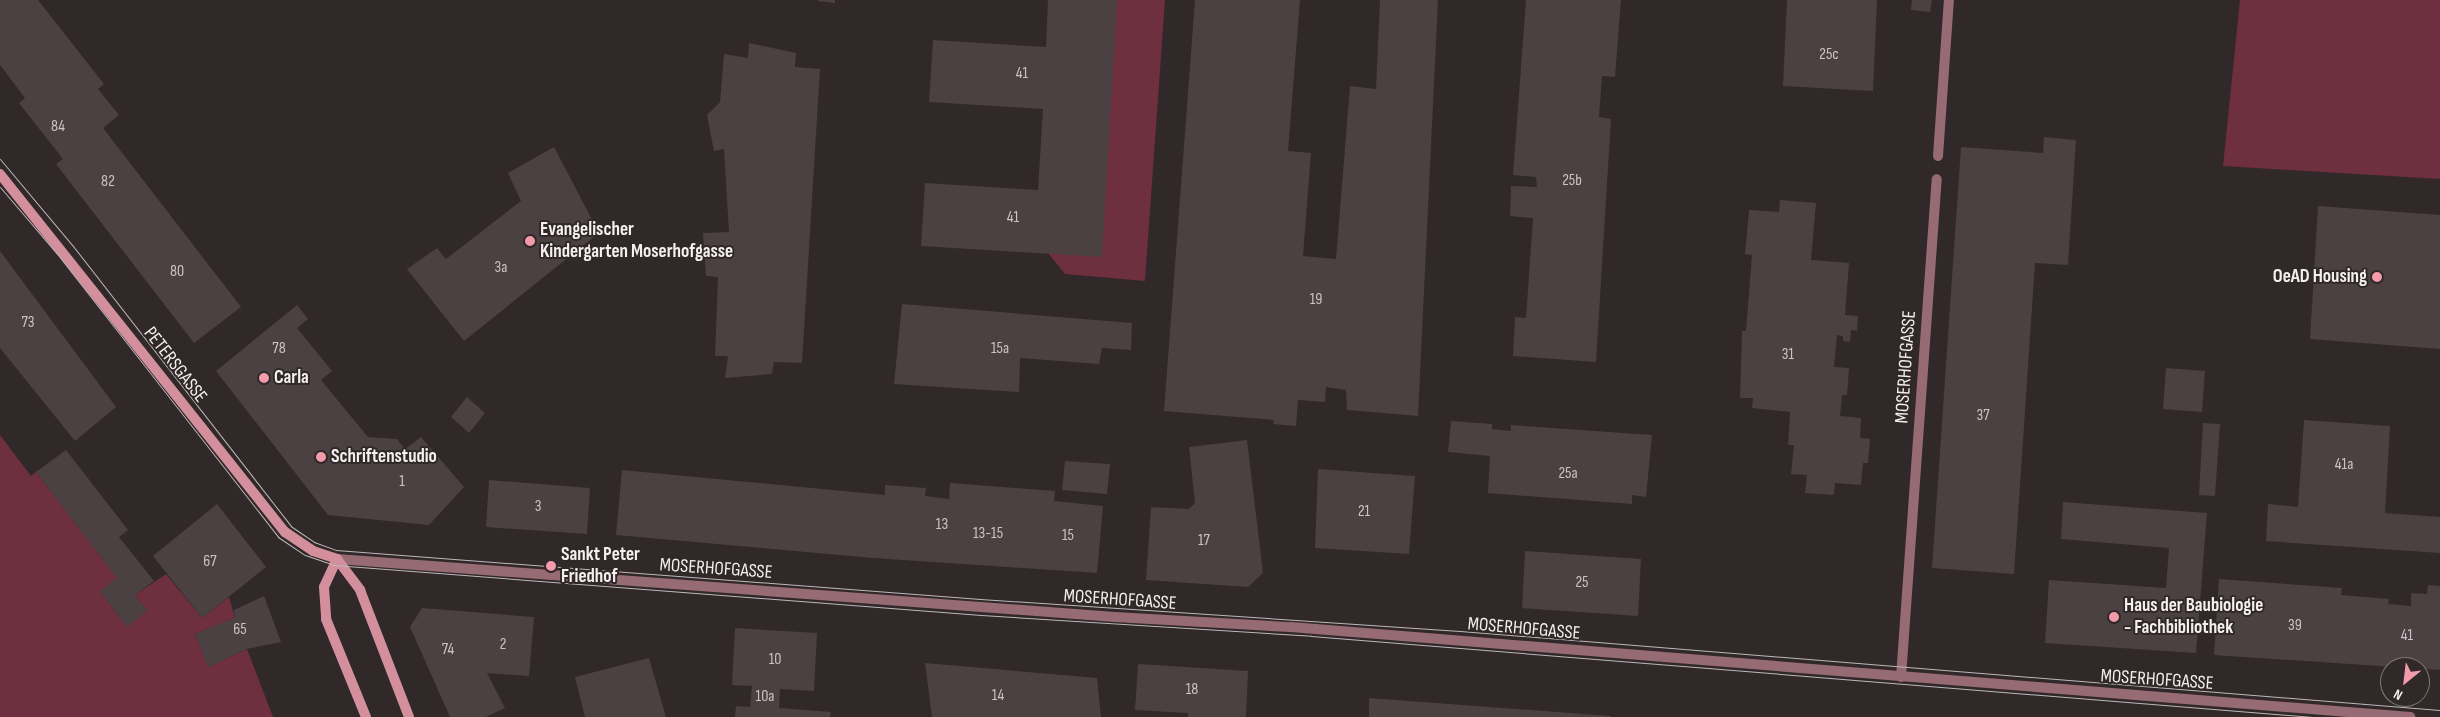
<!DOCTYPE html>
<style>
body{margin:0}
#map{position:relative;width:2440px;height:717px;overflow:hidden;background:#302829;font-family:"Sofia Sans Condensed",sans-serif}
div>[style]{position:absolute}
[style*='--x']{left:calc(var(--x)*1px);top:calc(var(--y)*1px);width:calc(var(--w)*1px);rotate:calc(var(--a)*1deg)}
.green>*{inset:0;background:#6e2f3e}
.building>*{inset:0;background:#4b4143}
.service>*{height:10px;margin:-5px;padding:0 5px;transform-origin:5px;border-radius:5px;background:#966b73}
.minor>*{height:10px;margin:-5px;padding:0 5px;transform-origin:5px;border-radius:5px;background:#966b73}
.tertiary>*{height:10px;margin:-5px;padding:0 5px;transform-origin:5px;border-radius:5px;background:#966b73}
.secondary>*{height:10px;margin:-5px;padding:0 5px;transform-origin:5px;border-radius:5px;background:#d48f9c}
.tram>*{height:1px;margin:-0.5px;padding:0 0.5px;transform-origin:0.5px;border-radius:0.5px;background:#bfb8b9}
.dots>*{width:14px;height:14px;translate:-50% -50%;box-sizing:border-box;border:2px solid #302829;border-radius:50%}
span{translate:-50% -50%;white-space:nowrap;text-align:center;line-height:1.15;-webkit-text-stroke:4px #302829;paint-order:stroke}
.number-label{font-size:16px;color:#cac4c5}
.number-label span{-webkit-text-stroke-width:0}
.poi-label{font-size:19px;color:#f5eff0;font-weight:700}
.left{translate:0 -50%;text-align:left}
.right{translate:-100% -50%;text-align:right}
.street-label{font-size:19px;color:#f5eff0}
.north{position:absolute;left:2380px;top:657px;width:50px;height:50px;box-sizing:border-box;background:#302829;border:1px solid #7f7879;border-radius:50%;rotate:209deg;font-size:14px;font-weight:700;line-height:20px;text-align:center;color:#f5eff0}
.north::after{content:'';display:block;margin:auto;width:18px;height:22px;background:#f39aab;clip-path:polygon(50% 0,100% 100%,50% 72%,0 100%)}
</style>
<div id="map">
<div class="green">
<div style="clip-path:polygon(1117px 0,1165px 0,1145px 281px,1065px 274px,1048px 253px)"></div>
<div style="clip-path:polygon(2240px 0,2440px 0,2440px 179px,2223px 166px)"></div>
<div style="clip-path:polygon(0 435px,31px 476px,36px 472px,117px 578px,100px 591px,127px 627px,147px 611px,135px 595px,166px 574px,202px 618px,229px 597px,235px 618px,195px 634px,208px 667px,247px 649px,273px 717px,0 717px)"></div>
</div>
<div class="building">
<div style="clip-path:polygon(0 0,38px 0,104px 84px,98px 89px,119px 115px,103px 128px,241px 307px,194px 343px,56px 164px,63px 159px,19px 103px,25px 98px,0 65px)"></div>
<div style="clip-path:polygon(818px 0,835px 0,835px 3px,818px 1px)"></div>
<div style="clip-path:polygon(1048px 0,1117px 0,1102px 257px,921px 246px,925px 183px,1038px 190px,1043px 109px,929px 102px,933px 40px,1046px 47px)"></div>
<div style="clip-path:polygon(1195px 0,1300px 0,1288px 151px,1311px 153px,1303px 256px,1336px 259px,1350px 86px,1376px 89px,1380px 0,1438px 0,1418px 416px,1347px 410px,1346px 390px,1326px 387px,1325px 402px,1298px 400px,1296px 426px,1273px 424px,1274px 420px,1164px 411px)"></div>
<div style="clip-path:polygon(1526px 0,1621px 0,1615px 77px,1602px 76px,1599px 117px,1611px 119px,1596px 362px,1513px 356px,1515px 317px,1526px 318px,1533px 218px,1510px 216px,1511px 186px,1537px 187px,1536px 177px,1513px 175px)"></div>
<div style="clip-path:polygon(1787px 0,1877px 0,1873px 91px,1783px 86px)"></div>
<div style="clip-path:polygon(1912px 0,1932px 0,1930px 12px,1911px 10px)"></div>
<div style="clip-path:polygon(749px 43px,796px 53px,795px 67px,820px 69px,802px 363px,774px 362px,772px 374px,725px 378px,728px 356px,715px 356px,718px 277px,706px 276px,703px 233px,729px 232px,724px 149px,714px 151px,707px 115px,720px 102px,724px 54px,748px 58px)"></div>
<div style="clip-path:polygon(2044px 137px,2076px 140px,2068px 265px,2035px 263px,2014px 574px,1932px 568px,1961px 147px,2043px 153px)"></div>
<div style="clip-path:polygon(554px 147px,599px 233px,464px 341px,407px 269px,437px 248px,446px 259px,521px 201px,508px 173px)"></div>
<div style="clip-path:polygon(1780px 200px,1816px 203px,1811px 260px,1849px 263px,1845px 315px,1858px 316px,1857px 331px,1851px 330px,1850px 342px,1843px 341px,1843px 336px,1837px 335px,1834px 367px,1849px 368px,1847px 395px,1842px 395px,1840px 416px,1861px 418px,1860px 438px,1870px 439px,1868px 463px,1863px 463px,1861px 485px,1835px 483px,1834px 495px,1805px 493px,1807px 475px,1791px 474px,1794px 445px,1788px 445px,1790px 412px,1752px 408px,1753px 398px,1740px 398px,1742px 331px,1746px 331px,1752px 255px,1745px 254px,1749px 210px,1779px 212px)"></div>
<div style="clip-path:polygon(2318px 206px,2440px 215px,2440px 349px,2310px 339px)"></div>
<div style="clip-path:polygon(0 251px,116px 407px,75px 441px,0 348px)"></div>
<div style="clip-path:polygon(902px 304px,1132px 323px,1131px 350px,1102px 348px,1099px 364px,1020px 358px,1019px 392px,894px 384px)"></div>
<div style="clip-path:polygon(297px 305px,308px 319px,297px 328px,332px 371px,321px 380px,368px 437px,397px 439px,405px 449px,421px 437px,464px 487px,429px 525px,328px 515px,216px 371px)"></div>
<div style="clip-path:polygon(2166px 368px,2205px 371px,2202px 412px,2163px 409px)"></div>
<div style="clip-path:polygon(467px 397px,485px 413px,469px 433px,451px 417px)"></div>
<div style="clip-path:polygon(2304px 420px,2390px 426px,2385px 513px,2440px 517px,2440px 553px,2266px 541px,2268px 504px,2298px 507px)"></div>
<div style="clip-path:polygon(1451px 421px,1492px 424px,1492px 429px,1511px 431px,1511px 425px,1652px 435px,1646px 497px,1632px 495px,1632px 504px,1488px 493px,1490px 456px,1448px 452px)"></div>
<div style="clip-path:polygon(2203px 423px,2220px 424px,2215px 496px,2199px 495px)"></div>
<div style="clip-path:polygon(1247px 440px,1263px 573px,1248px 587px,1146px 580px,1151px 507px,1189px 509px,1195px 503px,1189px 447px)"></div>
<div style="clip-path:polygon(66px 450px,128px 530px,119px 537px,154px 581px,135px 595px,147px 611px,127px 627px,100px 591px,117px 578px,36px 472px)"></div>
<div style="clip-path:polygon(1065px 461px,1110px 464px,1107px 494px,1062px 490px)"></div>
<div style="clip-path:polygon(1318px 469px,1415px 476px,1409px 554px,1315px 548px)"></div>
<div style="clip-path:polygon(622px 470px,885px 495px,885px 485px,926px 488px,925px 496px,949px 499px,950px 483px,1055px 491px,1054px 501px,1103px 506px,1097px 573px,873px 558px,616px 535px)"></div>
<div style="clip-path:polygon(489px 480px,590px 488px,587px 534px,486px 527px)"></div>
<div style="clip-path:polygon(2063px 502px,2207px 513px,2196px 653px,2045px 643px,2049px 580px,2166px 588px,2169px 548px,2061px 539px)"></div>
<div style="clip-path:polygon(217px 504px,266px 567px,202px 618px,153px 556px)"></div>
<div style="clip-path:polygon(1525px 551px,1641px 559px,1638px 616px,1522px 608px)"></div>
<div style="clip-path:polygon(2219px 579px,2342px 588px,2341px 595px,2389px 599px,2388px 604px,2411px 606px,2411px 593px,2427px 594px,2428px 585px,2440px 586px,2440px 670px,2214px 655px)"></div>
<div style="clip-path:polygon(264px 596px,281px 642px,247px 649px,208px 667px,195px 634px,235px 618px,234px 610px)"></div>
<div style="clip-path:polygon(422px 608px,534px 617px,529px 676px,487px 673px,505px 708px,486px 717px,450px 717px,410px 627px)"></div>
<div style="clip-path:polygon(735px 628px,817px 633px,814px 691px,780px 689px,779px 708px,831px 712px,830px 717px,735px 717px,736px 706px,750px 707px,752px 686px,732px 685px)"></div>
<div style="clip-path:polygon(649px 658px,666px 717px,585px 717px,575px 677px)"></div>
<div style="clip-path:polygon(925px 663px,1097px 678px,1101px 717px,932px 717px)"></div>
<div style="clip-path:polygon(1138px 664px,1248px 671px,1246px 717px,1188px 717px,1188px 713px,1135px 710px)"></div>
<div style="clip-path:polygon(1369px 698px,1611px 716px,1611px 717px,1369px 717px)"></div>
</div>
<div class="service">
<div style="--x:1938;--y:156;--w:156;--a:-86"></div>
</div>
<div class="minor">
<div style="--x:1901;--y:677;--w:499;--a:-85.9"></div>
</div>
<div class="tertiary">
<div style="--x:337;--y:559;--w:780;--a:4.26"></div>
<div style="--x:1115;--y:617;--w:176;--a:3.3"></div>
<div style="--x:1291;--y:627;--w:1123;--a:4.6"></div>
</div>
<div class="secondary">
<div style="--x:0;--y:174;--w:458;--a:51.5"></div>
<div style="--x:285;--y:532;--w:34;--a:34"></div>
<div style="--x:313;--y:551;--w:25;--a:18"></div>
<div style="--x:337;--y:559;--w:39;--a:53"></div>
<div style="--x:360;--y:590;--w:136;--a:68.9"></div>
<div style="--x:337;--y:559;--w:31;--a:115"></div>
<div style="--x:324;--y:587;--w:32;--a:86"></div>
<div style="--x:326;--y:619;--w:106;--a:67.8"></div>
</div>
<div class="tram">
<div style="--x:0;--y:159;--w:114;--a:50"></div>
<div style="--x:73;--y:246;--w:356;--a:52.1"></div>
<div style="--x:292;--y:527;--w:27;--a:34"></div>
<div style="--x:314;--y:542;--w:23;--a:20"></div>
<div style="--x:336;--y:550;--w:646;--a:4.35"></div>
<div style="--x:980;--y:599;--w:481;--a:3.8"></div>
<div style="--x:1460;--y:631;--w:983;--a:4.61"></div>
<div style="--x:0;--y:187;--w:89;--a:49.5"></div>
<div style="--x:58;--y:255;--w:358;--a:52"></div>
<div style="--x:278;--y:537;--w:32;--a:34"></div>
<div style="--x:305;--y:555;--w:31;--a:19"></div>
<div style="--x:334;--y:565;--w:649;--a:4.42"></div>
<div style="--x:981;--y:615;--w:331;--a:3.6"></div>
<div style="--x:1311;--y:636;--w:1005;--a:4.62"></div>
</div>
<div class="dots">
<div style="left:530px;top:241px;background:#f39aab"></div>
<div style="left:2377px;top:277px;background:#f39aab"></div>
<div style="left:264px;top:378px;background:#f39aab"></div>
<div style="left:321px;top:457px;background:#f39aab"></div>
<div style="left:551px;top:566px;background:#f39aab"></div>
<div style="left:2114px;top:617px;background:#f39aab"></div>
</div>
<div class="number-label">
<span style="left:1829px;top:55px">25c</span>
<span style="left:1022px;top:74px">41</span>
<span style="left:58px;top:127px">84</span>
<span style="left:1572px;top:181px">25b</span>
<span style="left:108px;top:182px">82</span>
<span style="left:1013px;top:218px">41</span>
<span style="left:501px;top:268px">3a</span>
<span style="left:177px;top:272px">80</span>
<span style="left:1316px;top:300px">19</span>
<span style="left:28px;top:323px">73</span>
<span style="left:279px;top:349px">78</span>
<span style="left:1000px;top:349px">15a</span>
<span style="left:1788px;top:355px">31</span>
<span style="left:1983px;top:416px">37</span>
<span style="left:2344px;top:465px">41a</span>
<span style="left:1568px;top:474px">25a</span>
<span style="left:402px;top:482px">1</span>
<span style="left:538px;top:507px">3</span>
<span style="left:1364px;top:512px">21</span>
<span style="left:942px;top:525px">13</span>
<span style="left:988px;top:534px">13-15</span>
<span style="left:1068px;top:536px">15</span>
<span style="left:1204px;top:541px">17</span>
<span style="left:210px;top:562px">67</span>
<span style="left:1582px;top:583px">25</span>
<span style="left:2295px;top:626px">39</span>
<span style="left:240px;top:630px">65</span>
<span style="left:2407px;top:636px">41</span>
<span style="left:503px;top:645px">2</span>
<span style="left:448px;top:650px">74</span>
<span style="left:775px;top:660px">10</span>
<span style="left:1192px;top:690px">18</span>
<span style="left:998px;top:696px">14</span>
<span style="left:765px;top:697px">10a</span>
</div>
<div class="poi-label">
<span class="left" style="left:540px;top:241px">Evangelischer<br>Kindergarten Moserhofgasse</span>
<span class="right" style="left:2367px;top:277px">OeAD Housing</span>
<span class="left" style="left:274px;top:378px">Carla</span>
<span class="left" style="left:331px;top:457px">Schriftenstudio</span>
<span class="left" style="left:561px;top:566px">Sankt Peter<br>Friedhof</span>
<span class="left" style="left:2124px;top:617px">Haus der Baubiologie<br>- Fachbibliothek</span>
</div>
<div class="street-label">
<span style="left:175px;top:365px;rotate:52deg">PETERSGASSE</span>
<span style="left:1906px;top:367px;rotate:-86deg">MOSERHOFGASSE</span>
<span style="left:716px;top:569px;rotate:4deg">MOSERHOFGASSE</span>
<span style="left:1120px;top:600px;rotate:4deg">MOSERHOFGASSE</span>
<span style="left:1524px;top:629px;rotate:5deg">MOSERHOFGASSE</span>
<span style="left:2157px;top:680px;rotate:4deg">MOSERHOFGASSE</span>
</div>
<div class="north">N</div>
</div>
